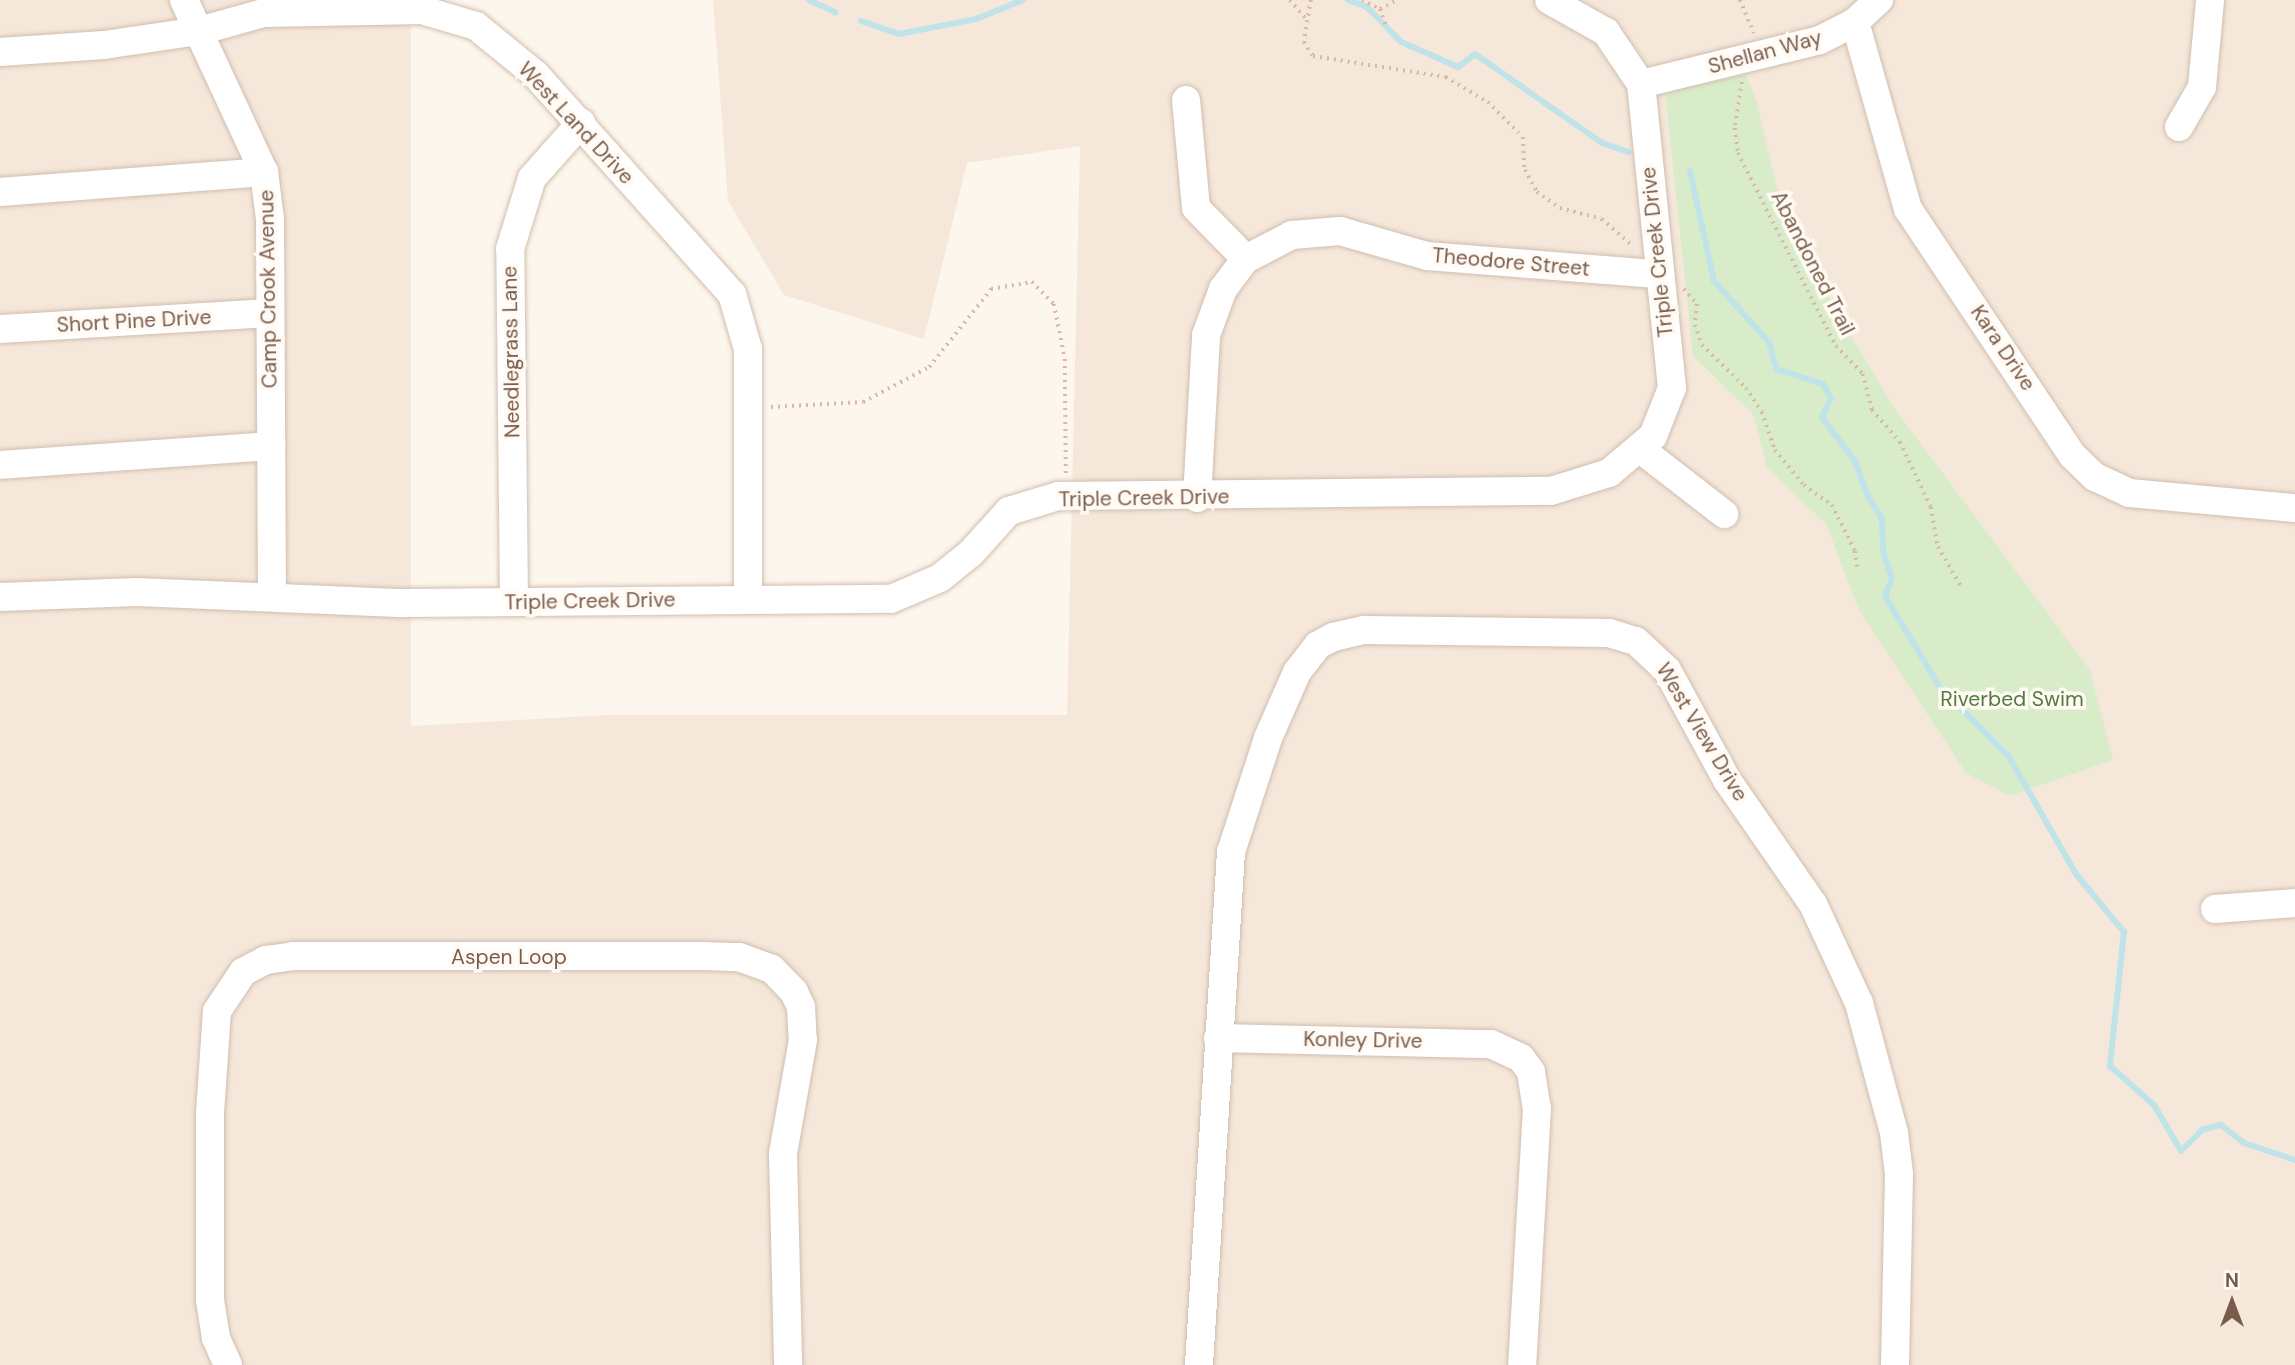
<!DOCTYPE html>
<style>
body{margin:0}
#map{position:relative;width:2295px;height:1365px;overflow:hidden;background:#fdf6ec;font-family:"DM Sans",sans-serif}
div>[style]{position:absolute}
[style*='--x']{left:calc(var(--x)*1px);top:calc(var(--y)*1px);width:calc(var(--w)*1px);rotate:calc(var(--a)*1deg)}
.residential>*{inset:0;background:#f5e8da}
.green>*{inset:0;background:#d8ecc9}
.stream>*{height:6px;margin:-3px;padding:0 3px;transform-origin:3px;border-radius:3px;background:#bfe3e8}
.path>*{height:3.5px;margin-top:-1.75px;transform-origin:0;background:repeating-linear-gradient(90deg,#d9b8a5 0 2px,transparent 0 7px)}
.roads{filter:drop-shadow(0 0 2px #d1beb0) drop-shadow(0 0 2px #d1beb0)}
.minor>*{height:28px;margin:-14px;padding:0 14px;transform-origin:14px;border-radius:14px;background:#fff}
span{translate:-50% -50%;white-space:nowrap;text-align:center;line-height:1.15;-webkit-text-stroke:7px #fffaf3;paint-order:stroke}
.street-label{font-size:21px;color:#7a5c4d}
.park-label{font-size:21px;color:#537a41}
.north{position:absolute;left:2197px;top:1267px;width:70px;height:70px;-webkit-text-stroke:5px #fffaf3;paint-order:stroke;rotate:0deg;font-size:19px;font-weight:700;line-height:28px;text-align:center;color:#7a5c4d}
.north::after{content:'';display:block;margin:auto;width:24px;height:32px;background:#7a5c4d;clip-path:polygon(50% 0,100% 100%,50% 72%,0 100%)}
</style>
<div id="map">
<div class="residential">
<div style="clip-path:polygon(0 0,411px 0,411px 726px,607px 715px,1067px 715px,1080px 146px,967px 163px,924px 339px,784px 295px,728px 201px,713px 0,2295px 0,2295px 1365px,0 1365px)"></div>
</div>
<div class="green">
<div style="clip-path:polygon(1746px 75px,1756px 100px,1783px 211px,1832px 304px,1894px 408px,2090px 670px,2113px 760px,2010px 796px,1966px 773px,1859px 610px,1826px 524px,1767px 468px,1753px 414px,1693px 356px,1665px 91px)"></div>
</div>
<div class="stream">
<div style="--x:809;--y:0;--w:29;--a:25"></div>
<div style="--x:1348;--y:0;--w:20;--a:20"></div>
<div style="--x:1367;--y:7;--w:49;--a:45.8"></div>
<div style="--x:1401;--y:42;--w:33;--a:23"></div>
<div style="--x:1431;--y:55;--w:30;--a:24"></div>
<div style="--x:1458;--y:67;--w:21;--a:-37"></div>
<div style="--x:1475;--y:54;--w:155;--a:35"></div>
<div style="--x:1602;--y:143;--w:28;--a:19"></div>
<div style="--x:861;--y:21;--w:40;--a:18.9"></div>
<div style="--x:899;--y:34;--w:78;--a:-11"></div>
<div style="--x:976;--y:19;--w:51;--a:-22"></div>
<div style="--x:1690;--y:171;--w:113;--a:77.7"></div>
<div style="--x:1714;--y:281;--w:82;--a:48"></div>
<div style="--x:1769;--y:342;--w:28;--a:75"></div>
<div style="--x:1776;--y:369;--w:49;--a:17.7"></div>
<div style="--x:1823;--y:384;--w:16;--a:60"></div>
<div style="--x:1831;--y:398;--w:21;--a:115"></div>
<div style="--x:1822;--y:417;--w:55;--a:53.1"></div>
<div style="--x:1855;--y:461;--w:37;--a:70"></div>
<div style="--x:1868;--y:496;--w:26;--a:58"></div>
<div style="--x:1882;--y:518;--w:33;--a:88"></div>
<div style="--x:1883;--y:551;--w:28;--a:72"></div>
<div style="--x:1892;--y:578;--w:19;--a:111"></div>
<div style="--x:1885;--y:596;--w:106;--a:58.9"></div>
<div style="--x:1940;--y:687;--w:98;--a:45.4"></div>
<div style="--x:2009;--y:757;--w:135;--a:60.2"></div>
<div style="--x:2076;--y:874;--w:75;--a:50.4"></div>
<div style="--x:2124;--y:932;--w:135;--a:96"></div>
<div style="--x:2110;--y:1066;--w:59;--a:41.6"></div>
<div style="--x:2154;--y:1105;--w:53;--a:59.6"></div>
<div style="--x:2181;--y:1151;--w:30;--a:-45"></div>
<div style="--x:2202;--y:1130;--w:20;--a:-15"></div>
<div style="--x:2221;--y:1125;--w:29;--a:38"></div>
<div style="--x:2244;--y:1143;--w:54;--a:18.4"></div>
</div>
<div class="path">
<div style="--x:1290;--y:0;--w:25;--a:50"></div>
<div style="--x:1311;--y:0;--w:43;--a:99.5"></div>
<div style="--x:1304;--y:42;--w:17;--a:57"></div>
<div style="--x:1313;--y:56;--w:135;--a:9"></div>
<div style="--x:1446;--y:77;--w:49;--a:30.8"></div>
<div style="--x:1488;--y:102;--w:49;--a:45"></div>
<div style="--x:1523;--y:137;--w:33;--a:87"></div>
<div style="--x:1525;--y:170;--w:25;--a:61"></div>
<div style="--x:1537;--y:192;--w:28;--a:35"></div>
<div style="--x:1560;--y:208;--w:43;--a:14.7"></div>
<div style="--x:1602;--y:219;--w:41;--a:41.1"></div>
<div style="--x:1362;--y:0;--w:20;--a:27"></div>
<div style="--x:1740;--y:0;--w:36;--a:67"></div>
<div style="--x:1380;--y:9;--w:19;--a:-28"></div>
<div style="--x:1380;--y:9;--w:17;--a:69"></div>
<div style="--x:1742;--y:82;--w:47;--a:98.7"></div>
<div style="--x:1735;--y:128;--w:25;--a:83"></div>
<div style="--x:1738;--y:153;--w:216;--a:63.1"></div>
<div style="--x:1836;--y:346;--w:39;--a:46"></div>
<div style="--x:1863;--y:374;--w:37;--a:76"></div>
<div style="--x:1872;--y:410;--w:43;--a:48.8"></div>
<div style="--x:1900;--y:442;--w:72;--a:64.5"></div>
<div style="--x:1931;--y:507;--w:41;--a:80.1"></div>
<div style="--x:1938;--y:547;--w:45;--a:59.5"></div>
<div style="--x:1684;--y:289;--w:20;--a:49"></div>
<div style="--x:1697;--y:304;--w:21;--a:95"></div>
<div style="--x:1695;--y:325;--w:21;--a:71"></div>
<div style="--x:1702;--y:345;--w:62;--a:44.3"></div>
<div style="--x:1746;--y:388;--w:29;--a:56"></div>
<div style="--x:1762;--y:412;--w:40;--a:71.1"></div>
<div style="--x:1775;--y:450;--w:45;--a:50.4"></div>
<div style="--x:1804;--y:485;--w:34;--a:36"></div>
<div style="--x:1832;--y:505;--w:51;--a:63.4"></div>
<div style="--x:1855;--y:551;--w:19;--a:81"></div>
<div style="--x:771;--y:407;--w:92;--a:-3.1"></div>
<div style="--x:863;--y:402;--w:75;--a:-27.9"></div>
<div style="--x:929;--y:367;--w:100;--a:-51.5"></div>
<div style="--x:991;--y:289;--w:42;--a:-9.7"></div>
<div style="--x:1032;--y:282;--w:31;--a:45"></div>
<div style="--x:1054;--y:304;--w:56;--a:78.7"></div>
<div style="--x:1065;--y:359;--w:115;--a:89.5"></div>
</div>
<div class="roads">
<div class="minor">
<div style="--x:184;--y:0;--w:190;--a:65.1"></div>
<div style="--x:264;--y:172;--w:47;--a:82.7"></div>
<div style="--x:270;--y:219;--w:378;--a:89.7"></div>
<div style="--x:1855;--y:22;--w:194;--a:74.2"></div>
<div style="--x:1908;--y:209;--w:297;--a:56.3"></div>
<div style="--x:2073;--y:456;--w:30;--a:44"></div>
<div style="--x:2095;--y:477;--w:38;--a:25"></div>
<div style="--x:2129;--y:493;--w:167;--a:5.2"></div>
<div style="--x:0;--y:52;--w:104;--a:-3.9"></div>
<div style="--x:104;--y:45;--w:96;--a:-8.4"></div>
<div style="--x:199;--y:31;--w:67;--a:-15.5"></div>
<div style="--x:264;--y:13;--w:158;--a:-1.1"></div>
<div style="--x:422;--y:10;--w:56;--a:16.5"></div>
<div style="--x:476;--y:26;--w:77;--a:39.2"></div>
<div style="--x:536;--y:75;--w:294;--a:48.2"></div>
<div style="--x:732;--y:294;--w:57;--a:73.8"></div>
<div style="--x:748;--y:349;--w:250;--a:90"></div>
<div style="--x:1641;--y:84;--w:184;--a:-13.8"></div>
<div style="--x:1820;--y:40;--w:39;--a:-27"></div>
<div style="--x:1855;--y:22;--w:33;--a:-43"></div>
<div style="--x:1186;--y:100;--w:108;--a:84.7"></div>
<div style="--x:1196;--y:208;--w:71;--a:45.6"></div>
<div style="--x:2179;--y:127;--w:46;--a:-60.1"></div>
<div style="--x:2202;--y:87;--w:87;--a:-84.7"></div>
<div style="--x:0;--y:192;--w:265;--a:-4.3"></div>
<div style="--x:0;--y:329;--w:269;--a:-3.4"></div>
<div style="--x:1639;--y:448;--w:108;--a:37.8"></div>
<div style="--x:0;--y:465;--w:272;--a:-4"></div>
<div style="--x:1197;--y:498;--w:163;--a:-86.8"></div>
<div style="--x:1206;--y:335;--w:49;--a:-69.7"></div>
<div style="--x:1223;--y:289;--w:38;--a:-53"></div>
<div style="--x:1246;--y:259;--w:52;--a:-27.6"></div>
<div style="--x:1292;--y:235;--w:48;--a:-4.8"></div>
<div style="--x:1340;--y:231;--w:91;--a:16"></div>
<div style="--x:1427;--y:256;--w:231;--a:4.5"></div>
<div style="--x:0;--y:597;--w:137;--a:-2.1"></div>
<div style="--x:137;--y:592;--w:267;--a:2.4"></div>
<div style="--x:404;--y:603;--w:487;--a:-0.5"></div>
<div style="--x:891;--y:599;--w:53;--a:-23.2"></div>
<div style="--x:940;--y:578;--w:40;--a:-39"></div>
<div style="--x:971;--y:553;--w:57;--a:-47.9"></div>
<div style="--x:1009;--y:511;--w:51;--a:-17"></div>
<div style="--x:1058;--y:496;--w:493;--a:-0.6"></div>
<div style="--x:1551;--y:491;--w:61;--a:-17.2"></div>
<div style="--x:1609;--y:473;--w:57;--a:-40.1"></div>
<div style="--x:1653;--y:436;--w:52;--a:-68.4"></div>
<div style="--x:1672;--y:388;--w:306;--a:-95.8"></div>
<div style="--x:1641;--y:84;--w:63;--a:-123.9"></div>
<div style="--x:1606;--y:32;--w:65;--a:-150.7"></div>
<div style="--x:514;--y:602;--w:353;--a:-90.6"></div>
<div style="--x:510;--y:249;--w:74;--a:-72.8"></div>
<div style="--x:532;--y:178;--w:74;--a:-48.3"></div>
<div style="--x:2215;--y:909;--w:80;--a:-4.3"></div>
<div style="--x:1218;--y:1038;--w:273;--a:1.3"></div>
<div style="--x:1491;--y:1044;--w:33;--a:25"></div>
<div style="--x:1521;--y:1058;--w:17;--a:54"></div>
<div style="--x:1531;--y:1072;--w:36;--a:81"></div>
<div style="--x:1537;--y:1108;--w:257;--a:93.3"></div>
<div style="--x:228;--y:1365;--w:30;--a:-114"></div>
<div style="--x:216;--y:1338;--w:39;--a:-99"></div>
<div style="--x:210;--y:1299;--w:186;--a:-90"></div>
<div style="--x:210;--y:1113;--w:102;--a:-86.1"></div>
<div style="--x:217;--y:1011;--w:47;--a:-56.3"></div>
<div style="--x:243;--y:972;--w:26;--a:-28"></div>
<div style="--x:266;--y:960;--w:27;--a:-8"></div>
<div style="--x:293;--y:956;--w:411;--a:0"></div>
<div style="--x:704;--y:956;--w:35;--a:2"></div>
<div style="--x:739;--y:957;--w:35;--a:20"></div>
<div style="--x:772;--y:969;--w:32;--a:46"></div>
<div style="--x:794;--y:992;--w:17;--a:65"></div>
<div style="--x:801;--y:1007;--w:33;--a:87"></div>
<div style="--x:803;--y:1040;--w:116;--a:100"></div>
<div style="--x:783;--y:1154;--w:211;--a:88.6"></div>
<div style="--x:1199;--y:1365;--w:514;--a:-86.43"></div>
<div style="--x:1231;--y:852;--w:120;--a:-72"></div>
<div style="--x:1268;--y:738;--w:72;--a:-66.3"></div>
<div style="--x:1297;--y:672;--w:34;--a:-52"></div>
<div style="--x:1318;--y:645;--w:17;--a:-28"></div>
<div style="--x:1333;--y:637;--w:32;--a:-13"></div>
<div style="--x:1364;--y:630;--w:245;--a:0.7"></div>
<div style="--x:1609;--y:633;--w:28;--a:17"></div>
<div style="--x:1636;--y:641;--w:42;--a:43.1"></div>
<div style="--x:1667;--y:670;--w:125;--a:61.4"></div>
<div style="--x:1727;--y:780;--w:151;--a:55.3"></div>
<div style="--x:1813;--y:904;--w:109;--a:65.1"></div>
<div style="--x:1859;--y:1003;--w:135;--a:74.9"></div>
<div style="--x:1894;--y:1133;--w:41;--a:83"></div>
<div style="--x:1899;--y:1174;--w:191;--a:91.2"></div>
</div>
</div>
<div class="street-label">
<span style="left:1765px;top:52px;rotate:-15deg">Shellan Way</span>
<span style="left:576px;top:123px;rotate:47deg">West Land Drive</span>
<span style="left:1657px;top:252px;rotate:-96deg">Triple Creek Drive</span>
<span style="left:1511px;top:262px;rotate:5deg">Theodore Street</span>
<span style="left:1813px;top:263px;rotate:63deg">Abandoned Trail</span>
<span style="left:268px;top:289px;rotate:-91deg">Camp Crook Avenue</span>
<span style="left:134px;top:321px;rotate:-3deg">Short Pine Drive</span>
<span style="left:2003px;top:348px;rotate:56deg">Kara Drive</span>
<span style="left:511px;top:352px;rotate:-91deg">Needlegrass Lane</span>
<span style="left:1144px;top:498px;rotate:-1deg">Triple Creek Drive</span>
<span style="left:590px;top:601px;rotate:-1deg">Triple Creek Drive</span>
<span style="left:1702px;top:732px;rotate:59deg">West View Drive</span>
<span style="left:509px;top:957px">Aspen Loop</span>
<span style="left:1363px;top:1040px;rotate:1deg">Konley Drive</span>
</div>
<div class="park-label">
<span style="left:2012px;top:699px">Riverbed Swim</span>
</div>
<div class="north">N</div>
</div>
